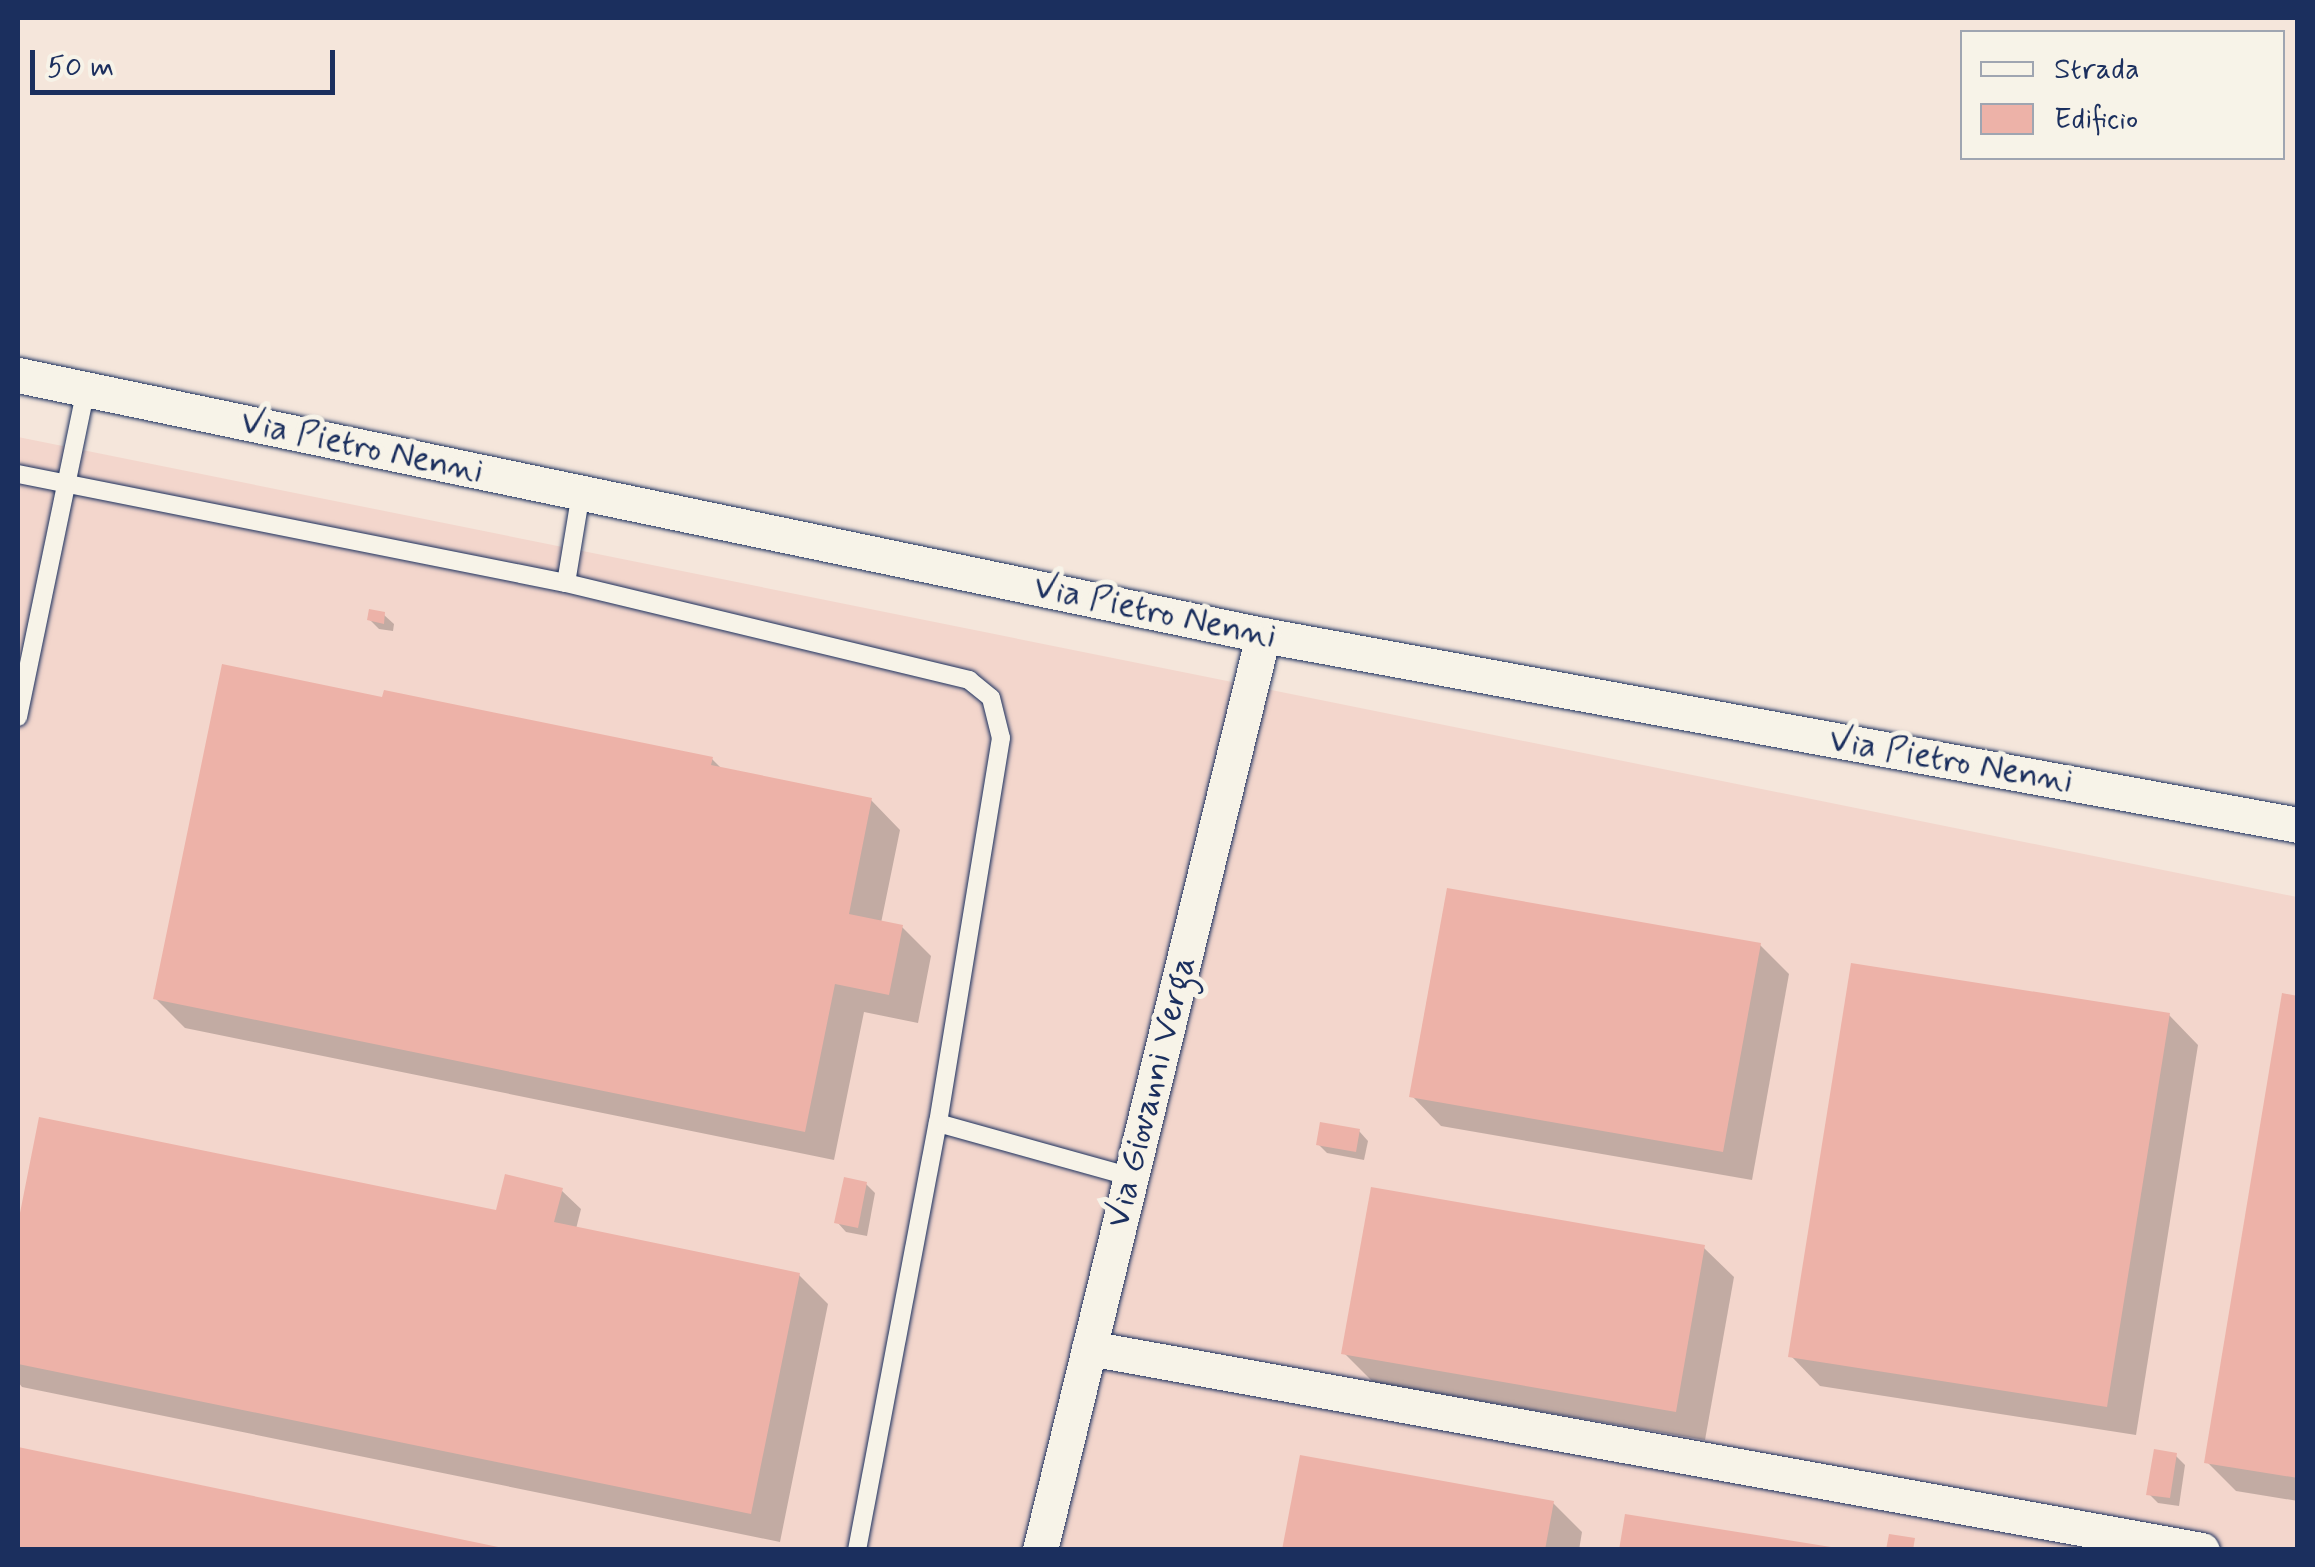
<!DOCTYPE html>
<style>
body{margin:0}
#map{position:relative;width:2315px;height:1567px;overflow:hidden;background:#f5e6db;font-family:Mynerve,sans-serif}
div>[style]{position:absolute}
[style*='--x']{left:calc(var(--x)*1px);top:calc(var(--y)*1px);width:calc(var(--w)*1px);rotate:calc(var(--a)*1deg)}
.built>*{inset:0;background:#f3d6cc}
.shadow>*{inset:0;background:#0003}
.building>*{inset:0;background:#edb2a8}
.roads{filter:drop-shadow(0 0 2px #1b2f5e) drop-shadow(0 0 2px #1b2f5e)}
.service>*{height:18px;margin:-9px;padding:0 9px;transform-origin:9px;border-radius:9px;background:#f7f3e8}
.minor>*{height:35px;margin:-17.5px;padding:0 17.5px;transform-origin:17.5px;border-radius:17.5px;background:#f7f3e8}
span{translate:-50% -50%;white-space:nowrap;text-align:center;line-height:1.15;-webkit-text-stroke:10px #f7f3e8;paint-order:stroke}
.street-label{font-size:35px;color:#1b2f5e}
.frame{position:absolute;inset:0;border:20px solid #1b2f5e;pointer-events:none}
.legend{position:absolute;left:1960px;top:30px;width:325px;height:130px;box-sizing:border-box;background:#f7f3e8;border:2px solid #9fa5b1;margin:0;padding:12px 18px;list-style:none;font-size:30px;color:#1b2f5e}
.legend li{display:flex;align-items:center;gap:20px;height:50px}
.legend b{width:50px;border:2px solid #9fa5b1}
.scale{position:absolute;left:30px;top:50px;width:305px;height:45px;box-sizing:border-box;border:5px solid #1b2f5e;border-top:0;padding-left:12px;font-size:30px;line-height:35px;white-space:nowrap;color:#1b2f5e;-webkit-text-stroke:8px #f7f3e8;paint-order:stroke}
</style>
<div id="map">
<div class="built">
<div style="clip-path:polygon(18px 437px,2297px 897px,2297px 1549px,18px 1549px)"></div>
</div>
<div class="shadow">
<div style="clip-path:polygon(384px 615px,394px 624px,393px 631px,379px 629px,370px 620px)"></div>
<div style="clip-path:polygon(384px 700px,712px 759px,723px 770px,871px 800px,900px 830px,881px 923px,902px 927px,931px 956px,918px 1023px,864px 1012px,834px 1160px,185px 1028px,156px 999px)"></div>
<div style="clip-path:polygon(1760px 945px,1789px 974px,1752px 1180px,1441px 1126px,1412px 1096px)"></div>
<div style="clip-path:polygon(2298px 998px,2298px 1501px,2236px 1491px,2207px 1462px)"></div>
<div style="clip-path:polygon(2169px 1015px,2198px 1045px,2136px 1435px,1820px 1386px,1791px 1356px)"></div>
<div style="clip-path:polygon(41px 1119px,506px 1215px,561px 1190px,581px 1209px,576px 1229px,799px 1275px,828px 1304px,780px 1542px,22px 1387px,18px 1382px,18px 1236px)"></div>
<div style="clip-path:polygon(1359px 1131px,1368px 1141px,1364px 1160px,1327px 1153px,1318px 1144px)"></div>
<div style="clip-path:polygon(866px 1184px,875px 1193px,867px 1236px,846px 1232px,837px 1222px)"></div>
<div style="clip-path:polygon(1704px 1248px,1734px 1277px,1705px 1440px,1373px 1382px,1344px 1353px)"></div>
<div style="clip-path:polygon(18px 1449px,499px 1550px,18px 1550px)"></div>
<div style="clip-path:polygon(2176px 1456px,2185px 1465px,2179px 1506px,2158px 1503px,2149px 1494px)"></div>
<div style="clip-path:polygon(1553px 1503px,1582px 1532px,1579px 1550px,1285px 1550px)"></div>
</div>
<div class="building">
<div style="clip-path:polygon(369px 609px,385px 612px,384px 624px,367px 620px)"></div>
<div style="clip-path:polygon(222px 664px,382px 697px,384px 690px,713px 757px,711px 765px,872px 798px,849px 914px,903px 925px,889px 995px,835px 984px,805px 1132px,153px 999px)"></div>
<div style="clip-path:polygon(1447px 888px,1761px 943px,1723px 1152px,1409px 1097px)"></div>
<div style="clip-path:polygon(1851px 963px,2170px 1013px,2107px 1407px,1788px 1357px)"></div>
<div style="clip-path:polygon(2282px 993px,2298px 996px,2298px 1478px,2204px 1463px)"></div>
<div style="clip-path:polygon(39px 1117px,496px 1210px,505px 1174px,563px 1188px,554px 1222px,800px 1273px,751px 1514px,18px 1364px,18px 1223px)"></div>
<div style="clip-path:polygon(1320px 1122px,1360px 1129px,1356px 1152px,1316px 1145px)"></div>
<div style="clip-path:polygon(844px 1177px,867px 1182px,858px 1228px,834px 1223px)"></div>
<div style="clip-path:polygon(1371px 1187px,1705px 1245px,1676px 1412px,1341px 1354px)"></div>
<div style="clip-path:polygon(18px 1447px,503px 1548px,503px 1550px,18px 1550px)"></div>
<div style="clip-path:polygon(2154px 1449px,2177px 1453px,2170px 1498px,2146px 1495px)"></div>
<div style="clip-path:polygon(1300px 1455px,1554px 1501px,1545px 1550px,1282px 1550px)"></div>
<div style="clip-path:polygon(1625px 1514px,1831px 1547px,1831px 1550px,1619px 1550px)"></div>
<div style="clip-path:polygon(1889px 1534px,1915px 1538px,1913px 1550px,1886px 1550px)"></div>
</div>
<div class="roads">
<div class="service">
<div style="--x:18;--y:474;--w:559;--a:11.25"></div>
<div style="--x:566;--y:583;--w:92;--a:-80.6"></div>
<div style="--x:566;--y:583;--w:415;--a:13.5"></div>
<div style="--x:969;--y:680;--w:28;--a:39"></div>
<div style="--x:991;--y:698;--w:41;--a:76"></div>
<div style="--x:1001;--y:738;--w:390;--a:99.3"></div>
<div style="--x:938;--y:1123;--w:200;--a:15.6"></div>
<div style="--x:18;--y:717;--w:335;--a:-78.3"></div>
<div style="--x:857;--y:1550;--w:435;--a:-79.3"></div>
</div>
<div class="minor">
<div style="--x:18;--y:375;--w:1272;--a:11.8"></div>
<div style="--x:1263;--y:635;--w:1052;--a:10.4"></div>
<div style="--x:1089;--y:1348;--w:1131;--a:10.29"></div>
<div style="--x:1040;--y:1550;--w:942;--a:-76.3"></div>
</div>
</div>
<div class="street-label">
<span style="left:362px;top:447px;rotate:12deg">Via Pietro Nenni</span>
<span style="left:1155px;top:612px;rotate:12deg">Via Pietro Nenni</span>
<span style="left:1951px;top:761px;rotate:10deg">Via Pietro Nenni</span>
<span style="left:1151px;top:1092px;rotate:-76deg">Via Giovanni Verga</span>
</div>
<div class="frame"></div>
<ul class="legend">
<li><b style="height:12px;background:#f7f3e8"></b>Strada</li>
<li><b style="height:28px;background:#edb2a8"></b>Edificio</li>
</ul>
<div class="scale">50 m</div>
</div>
